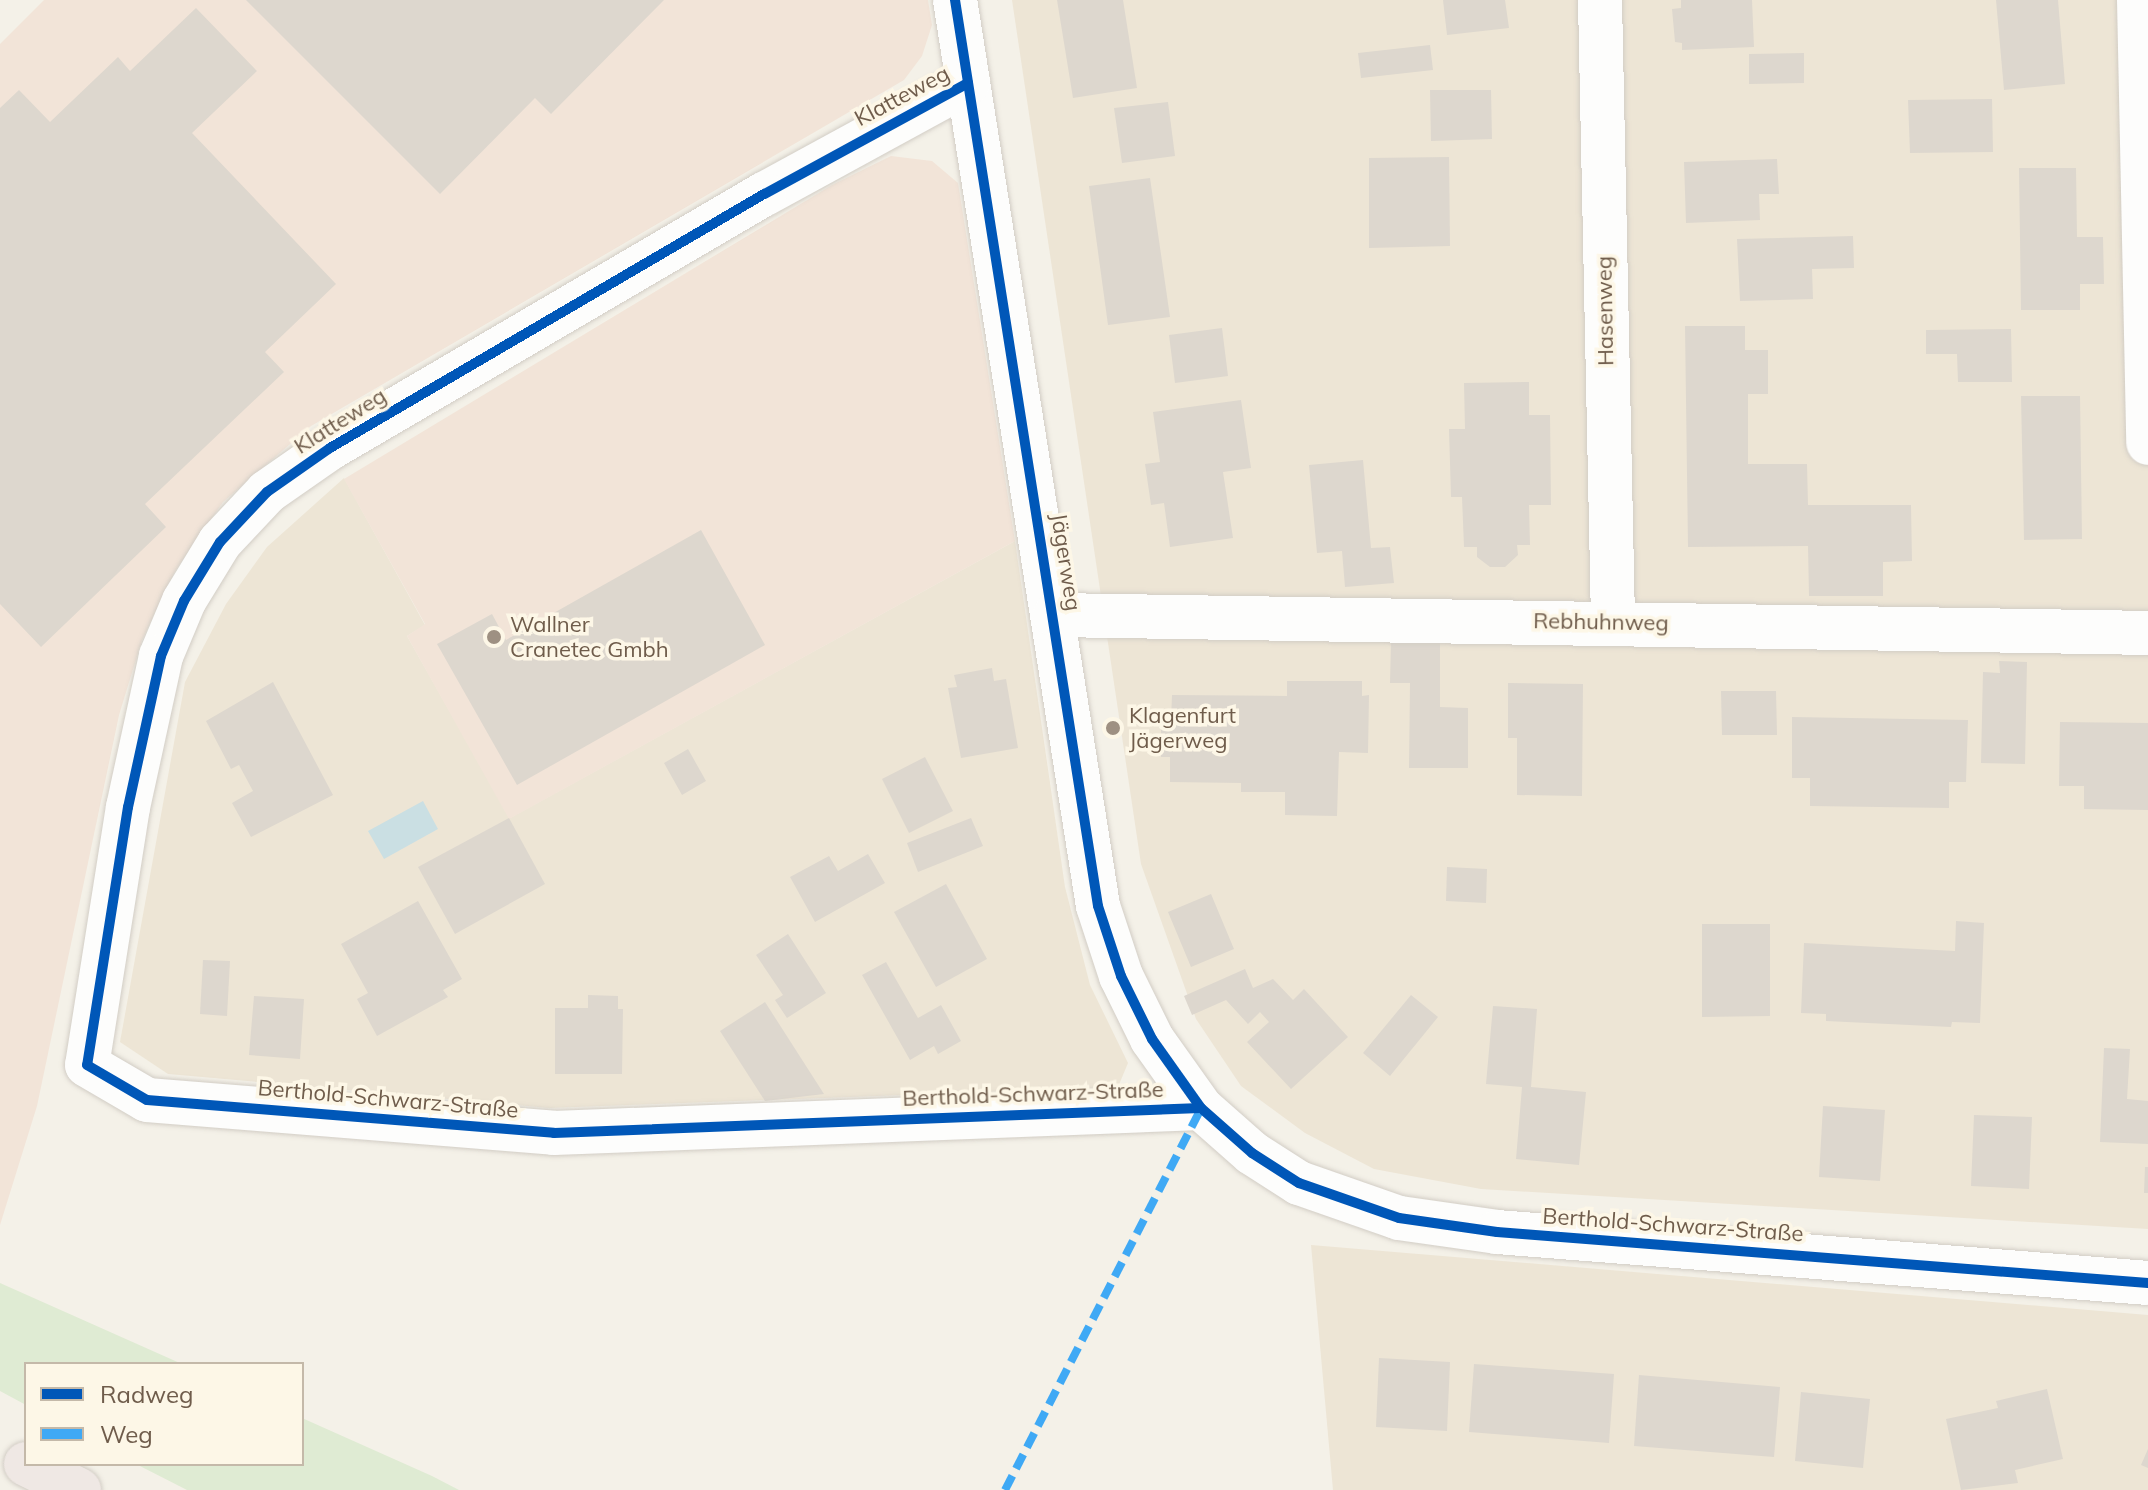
<!DOCTYPE html>
<meta charset="utf-8">
<style>
body{margin:0}
#map{position:relative;width:2148px;height:1490px;overflow:hidden;background:#f4f1e8;font-family:Mulish,sans-serif}
div>[style]{position:absolute}
[style*='--x']{left:calc(var(--x)*1px);top:calc(var(--y)*1px);width:calc(var(--w)*1px);rotate:calc(var(--a)*1deg)}
.residential>*{inset:0;background:#ede5d5}
.commercial>*{inset:0;background:#f2e4d8}
.green>*{inset:0;background:#dfebd3}
.water>*{inset:0;background:#cadfe3}
.building>*{inset:0;background:#ddd7ce}
.roads{filter:drop-shadow(0 0 2px #d2cdc5) drop-shadow(0 0 2px #d2cdc5)}
.street>*{height:44px;margin:-22px;padding:0 22px;transform-origin:22px;border-radius:22px;background:#fdfdfc}
.highway>*{height:44px;margin:-22px;padding:0 22px;transform-origin:22px;border-radius:22px;background:#efe8e4}
.quiet>*{height:8px;margin-top:-4px;transform-origin:0;background:repeating-linear-gradient(90deg,#3fa9f5 0 16px,transparent 0 24px)}
.cycleway>*{height:10px;margin:-5px;padding:0 5px;transform-origin:5px;border-radius:5px;background:#0057b8}
.dots>*{width:22px;height:22px;translate:-50% -50%;box-sizing:border-box;border:4px solid #fdf7e7;border-radius:50%}
span{translate:-50% -50%;white-space:nowrap;text-align:center;line-height:1.15;-webkit-text-stroke:7px #fdf7e7;paint-order:stroke}
.street-label{font-size:22px;color:#6f5c4b}
.poi-label{font-size:22px;color:#6f5c4b}
.left{translate:0 -50%;text-align:left}
.legend{position:absolute;left:24px;top:1362px;width:280px;height:104px;box-sizing:border-box;background:#fdf7e7;border:2px solid #c4b9a9;margin:0;padding:10px 14px;list-style:none;font-size:24px;color:#6f5c4b}
.legend li{display:flex;align-items:center;gap:16px;height:40px}
.legend b{width:40px;border:2px solid #c4b9a9}
</style>
<div id="map">
<div class="residential">
<div style="clip-path:polygon(1012px 0,2148px 0,2148px 1229px,1481px 1189px,1374px 1169px,1305px 1133px,1241px 1086px,1196px 1019px,1141px 864px)"></div>
<div style="clip-path:polygon(344px 478px,425px 625px,407px 636px,510px 818px,1015px 541px,1065px 887px,1090px 985px,1128px 1063px,1118px 1087px,549px 1108px,168px 1074px,120px 1042px,185px 682px,226px 604px,267px 547px)"></div>
<div style="clip-path:polygon(1311px 1245px,2148px 1315px,2148px 1490px,1333px 1490px)"></div>
</div>
<div class="commercial">
<div style="clip-path:polygon(44px 0,928px 0,932px 25px,922px 56px,904px 80px,311px 426px,223px 502px,175px 571px,142px 640px,119px 715px,37px 1106px,0 1225px,0 44px)"></div>
<div style="clip-path:polygon(891px 156px,932px 161px,958px 183px,1015px 541px,509px 819px,407px 636px,425px 624px,344px 479px,832px 185px)"></div>
</div>
<div class="green">
<div style="clip-path:polygon(0 1283px,182px 1364px,26px 1364px,26px 1405px,0 1391px)"></div>
<div style="clip-path:polygon(302px 1418px,432px 1476px,459px 1490px,187px 1490px,136px 1464px,302px 1464px)"></div>
</div>
<div class="water">
<div style="clip-path:polygon(423px 801px,438px 829px,384px 859px,368px 831px)"></div>
</div>
<div class="building">
<div style="clip-path:polygon(246px 0,664px 0,551px 114px,535px 98px,440px 194px)"></div>
<div style="clip-path:polygon(1057px 0,1123px 0,1137px 88px,1073px 98px)"></div>
<div style="clip-path:polygon(1443px 0,1505px 0,1509px 28px,1447px 35px)"></div>
<div style="clip-path:polygon(1681px 0,1752px 0,1754px 47px,1682px 50px,1682px 43px,1675px 42px,1672px 9px,1681px 8px)"></div>
<div style="clip-path:polygon(1996px 0,2058px 0,2065px 84px,2004px 90px)"></div>
<div style="clip-path:polygon(196px 8px,257px 71px,192px 133px,336px 284px,265px 352px,284px 372px,145px 504px,166px 527px,41px 647px,0 604px,0 108px,19px 90px,50px 122px,118px 57px,130px 71px)"></div>
<div style="clip-path:polygon(1430px 45px,1433px 70px,1361px 78px,1358px 53px)"></div>
<div style="clip-path:polygon(1804px 53px,1804px 83px,1749px 84px,1749px 54px)"></div>
<div style="clip-path:polygon(1430px 90px,1491px 90px,1492px 139px,1431px 141px)"></div>
<div style="clip-path:polygon(1992px 99px,1993px 152px,1910px 153px,1908px 100px)"></div>
<div style="clip-path:polygon(1168px 102px,1175px 156px,1122px 163px,1114px 108px)"></div>
<div style="clip-path:polygon(1449px 157px,1450px 246px,1369px 248px,1369px 158px)"></div>
<div style="clip-path:polygon(1777px 159px,1779px 194px,1759px 194px,1760px 220px,1686px 223px,1684px 162px)"></div>
<div style="clip-path:polygon(2019px 168px,2076px 168px,2077px 237px,2103px 237px,2104px 284px,2080px 284px,2080px 310px,2021px 310px)"></div>
<div style="clip-path:polygon(1150px 178px,1170px 317px,1108px 325px,1089px 186px)"></div>
<div style="clip-path:polygon(1853px 236px,1854px 268px,1812px 269px,1813px 299px,1740px 301px,1737px 239px)"></div>
<div style="clip-path:polygon(1685px 326px,1745px 326px,1745px 350px,1768px 350px,1768px 394px,1748px 394px,1748px 464px,1807px 464px,1808px 505px,1911px 505px,1912px 561px,1883px 562px,1883px 596px,1809px 596px,1808px 546px,1688px 547px)"></div>
<div style="clip-path:polygon(1222px 328px,1228px 376px,1175px 383px,1169px 335px)"></div>
<div style="clip-path:polygon(2011px 329px,2012px 382px,1958px 382px,1957px 354px,1926px 354px,1926px 330px)"></div>
<div style="clip-path:polygon(1529px 382px,1529px 415px,1550px 415px,1551px 505px,1529px 505px,1530px 545px,1517px 545px,1518px 555px,1505px 567px,1490px 567px,1477px 557px,1477px 547px,1464px 547px,1462px 497px,1451px 497px,1449px 429px,1465px 429px,1464px 383px)"></div>
<div style="clip-path:polygon(2021px 396px,2080px 396px,2082px 539px,2024px 540px)"></div>
<div style="clip-path:polygon(1241px 400px,1251px 468px,1223px 472px,1233px 538px,1170px 547px,1164px 503px,1151px 505px,1145px 464px,1160px 462px,1153px 412px)"></div>
<div style="clip-path:polygon(1363px 460px,1371px 548px,1390px 547px,1394px 583px,1345px 587px,1342px 551px,1317px 553px,1309px 465px)"></div>
<div style="clip-path:polygon(701px 530px,765px 645px,517px 785px,437px 644px,492px 614px,506px 640px)"></div>
<div style="clip-path:polygon(1391px 642px,1440px 643px,1440px 707px,1468px 708px,1468px 768px,1409px 768px,1410px 683px,1390px 683px)"></div>
<div style="clip-path:polygon(1999px 661px,2027px 662px,2025px 764px,1981px 763px,1983px 672px,2000px 673px)"></div>
<div style="clip-path:polygon(992px 668px,994px 681px,1006px 679px,1018px 748px,961px 758px,948px 688px,957px 687px,954px 675px)"></div>
<div style="clip-path:polygon(1287px 681px,1362px 681px,1362px 696px,1369px 695px,1368px 753px,1339px 752px,1337px 816px,1285px 815px,1285px 792px,1241px 792px,1241px 783px,1170px 782px,1170px 757px,1161px 757px,1161px 720px,1171px 721px,1172px 695px,1287px 696px)"></div>
<div style="clip-path:polygon(273px 682px,333px 795px,251px 837px,232px 803px,253px 791px,239px 765px,231px 769px,206px 721px)"></div>
<div style="clip-path:polygon(1508px 683px,1583px 684px,1582px 796px,1517px 795px,1517px 738px,1508px 738px)"></div>
<div style="clip-path:polygon(1721px 691px,1776px 691px,1777px 735px,1722px 735px)"></div>
<div style="clip-path:polygon(1792px 717px,1968px 720px,1966px 782px,1949px 782px,1949px 808px,1810px 806px,1810px 778px,1792px 778px)"></div>
<div style="clip-path:polygon(2060px 722px,2148px 723px,2148px 810px,2084px 809px,2084px 786px,2059px 786px)"></div>
<div style="clip-path:polygon(688px 749px,706px 781px,682px 795px,664px 763px)"></div>
<div style="clip-path:polygon(925px 757px,953px 811px,909px 833px,882px 779px)"></div>
<div style="clip-path:polygon(509px 818px,545px 884px,455px 934px,418px 867px)"></div>
<div style="clip-path:polygon(971px 818px,983px 846px,918px 872px,907px 843px)"></div>
<div style="clip-path:polygon(868px 854px,885px 883px,815px 922px,790px 877px,829px 856px,838px 871px)"></div>
<div style="clip-path:polygon(1447px 867px,1487px 869px,1486px 903px,1446px 901px)"></div>
<div style="clip-path:polygon(946px 884px,987px 959px,936px 987px,894px 912px)"></div>
<div style="clip-path:polygon(1211px 894px,1234px 949px,1191px 967px,1168px 912px)"></div>
<div style="clip-path:polygon(418px 901px,462px 979px,443px 990px,448px 997px,377px 1036px,357px 999px,368px 993px,341px 944px)"></div>
<div style="clip-path:polygon(1956px 921px,1984px 923px,1980px 1023px,1952px 1022px,1951px 1027px,1826px 1021px,1826px 1014px,1801px 1013px,1804px 943px,1955px 951px)"></div>
<div style="clip-path:polygon(1702px 924px,1770px 924px,1770px 1016px,1702px 1017px)"></div>
<div style="clip-path:polygon(788px 934px,826px 993px,787px 1018px,775px 1000px,783px 995px,756px 955px)"></div>
<div style="clip-path:polygon(203px 960px,230px 961px,227px 1016px,200px 1014px)"></div>
<div style="clip-path:polygon(886px 962px,918px 1018px,941px 1005px,961px 1041px,938px 1054px,934px 1046px,910px 1060px,862px 975px)"></div>
<div style="clip-path:polygon(1245px 969px,1253px 988px,1273px 979px,1293px 1000px,1304px 989px,1348px 1037px,1291px 1089px,1247px 1042px,1269px 1022px,1260px 1012px,1248px 1024px,1226px 1000px,1192px 1015px,1184px 996px)"></div>
<div style="clip-path:polygon(588px 995px,618px 996px,618px 1009px,623px 1009px,622px 1074px,555px 1074px,555px 1008px,588px 1008px)"></div>
<div style="clip-path:polygon(1411px 995px,1438px 1017px,1390px 1076px,1363px 1053px)"></div>
<div style="clip-path:polygon(254px 996px,304px 999px,300px 1059px,249px 1055px)"></div>
<div style="clip-path:polygon(765px 1002px,824px 1094px,765px 1101px,720px 1031px)"></div>
<div style="clip-path:polygon(1493px 1006px,1537px 1009px,1531px 1087px,1586px 1092px,1579px 1165px,1516px 1159px,1522px 1087px,1486px 1084px)"></div>
<div style="clip-path:polygon(2104px 1048px,2130px 1049px,2127px 1099px,2148px 1101px,2148px 1144px,2100px 1142px)"></div>
<div style="clip-path:polygon(1823px 1106px,1885px 1110px,1880px 1181px,1819px 1177px)"></div>
<div style="clip-path:polygon(1974px 1115px,2032px 1117px,2029px 1189px,1971px 1186px)"></div>
<div style="clip-path:polygon(2145px 1167px,2148px 1167px,2148px 1193px,2144px 1193px)"></div>
<div style="clip-path:polygon(1379px 1358px,1450px 1362px,1447px 1431px,1376px 1427px)"></div>
<div style="clip-path:polygon(1474px 1364px,1614px 1374px,1609px 1443px,1469px 1432px)"></div>
<div style="clip-path:polygon(1639px 1375px,1780px 1387px,1774px 1457px,1634px 1446px)"></div>
<div style="clip-path:polygon(2047px 1389px,2063px 1459px,2015px 1470px,2018px 1483px,1961px 1490px,1946px 1419px,1998px 1408px,1996px 1401px)"></div>
<div style="clip-path:polygon(1801px 1392px,1870px 1399px,1863px 1468px,1795px 1461px)"></div>
<div style="clip-path:polygon(2148px 1449px,2148px 1468px,2141px 1465px)"></div>
</div>
<div class="roads">
<div class="street">
<div style="--x:955;--y:0;--w:917;--a:81.03"></div>
<div style="--x:1098;--y:906;--w:74;--a:71.8"></div>
<div style="--x:1121;--y:976;--w:70;--a:63.8"></div>
<div style="--x:1152;--y:1039;--w:85;--a:54.6"></div>
<div style="--x:1201;--y:1108;--w:68;--a:41.4"></div>
<div style="--x:1252;--y:1153;--w:56;--a:32.6"></div>
<div style="--x:1299;--y:1183;--w:106;--a:19.3"></div>
<div style="--x:1399;--y:1218;--w:99;--a:8.1"></div>
<div style="--x:1497;--y:1232;--w:653;--a:4.48"></div>
<div style="--x:1600;--y:0;--w:622;--a:88.8"></div>
<div style="--x:2139;--y:0;--w:443;--a:88.8"></div>
<div style="--x:968;--y:83;--w:232;--a:151.4"></div>
<div style="--x:764;--y:194;--w:503;--a:149.66"></div>
<div style="--x:330;--y:448;--w:77;--a:145.1"></div>
<div style="--x:267;--y:492;--w:69;--a:133.2"></div>
<div style="--x:220;--y:542;--w:69;--a:121.4"></div>
<div style="--x:184;--y:601;--w:60;--a:112.7"></div>
<div style="--x:161;--y:656;--w:155;--a:102.3"></div>
<div style="--x:128;--y:807;--w:261;--a:99"></div>
<div style="--x:87;--y:1065;--w:69;--a:30.3"></div>
<div style="--x:147;--y:1100;--w:408;--a:4.6"></div>
<div style="--x:554;--y:1133;--w:647;--a:-2.21"></div>
<div style="--x:1055;--y:615;--w:1093;--a:0.94"></div>
</div>
<div class="highway">
<div style="--x:26;--y:1464;--w:59;--a:26.1"></div>
</div>
</div>
<div class="quiet">
<div style="--x:1005;--y:1490;--w:429;--a:-62.8"></div>
</div>
<div class="cycleway">
<div style="--x:955;--y:0;--w:917;--a:81.03"></div>
<div style="--x:1098;--y:906;--w:74;--a:71.8"></div>
<div style="--x:1121;--y:976;--w:70;--a:63.8"></div>
<div style="--x:1152;--y:1039;--w:85;--a:54.6"></div>
<div style="--x:1201;--y:1108;--w:68;--a:41.4"></div>
<div style="--x:1252;--y:1153;--w:56;--a:32.6"></div>
<div style="--x:1299;--y:1183;--w:106;--a:19.3"></div>
<div style="--x:1399;--y:1218;--w:99;--a:8.1"></div>
<div style="--x:1497;--y:1232;--w:653;--a:4.48"></div>
<div style="--x:968;--y:83;--w:232;--a:151.4"></div>
<div style="--x:764;--y:194;--w:503;--a:149.66"></div>
<div style="--x:330;--y:448;--w:77;--a:145.1"></div>
<div style="--x:267;--y:492;--w:69;--a:133.2"></div>
<div style="--x:220;--y:542;--w:69;--a:121.4"></div>
<div style="--x:184;--y:601;--w:60;--a:112.7"></div>
<div style="--x:161;--y:656;--w:155;--a:102.3"></div>
<div style="--x:128;--y:807;--w:261;--a:99"></div>
<div style="--x:87;--y:1065;--w:69;--a:30.3"></div>
<div style="--x:147;--y:1100;--w:408;--a:4.6"></div>
<div style="--x:554;--y:1133;--w:647;--a:-2.21"></div>
</div>
<div class="dots">
<div style="left:494px;top:637px;background:#9e9082"></div>
<div style="left:1113px;top:728px;background:#9e9082"></div>
</div>
<div class="street-label">
<span style="left:902px;top:96px;rotate:-28deg">Klatteweg</span>
<span style="left:1605px;top:311px;rotate:-91deg">Hasenweg</span>
<span style="left:340px;top:421px;rotate:-32deg">Klatteweg</span>
<span style="left:1066px;top:562px;rotate:81deg">Jägerweg</span>
<span style="left:1601px;top:622px;rotate:1deg">Rebhuhnweg</span>
<span style="left:1033px;top:1094px;rotate:-2deg">Berthold-Schwarz-Straße</span>
<span style="left:388px;top:1099px;rotate:5deg">Berthold-Schwarz-Straße</span>
<span style="left:1673px;top:1225px;rotate:4deg">Berthold-Schwarz-Straße</span>
</div>
<div class="poi-label">
<span class="left" style="left:510px;top:637px">Wallner<br>Cranetec Gmbh</span>
<span class="left" style="left:1129px;top:728px">Klagenfurt<br>Jägerweg</span>
</div>
<ul class="legend">
<li><b style="height:10px;background:#0057b8"></b>Radweg</li>
<li><b style="height:10px;background:#3fa9f5"></b>Weg</li>
</ul>
</div>
